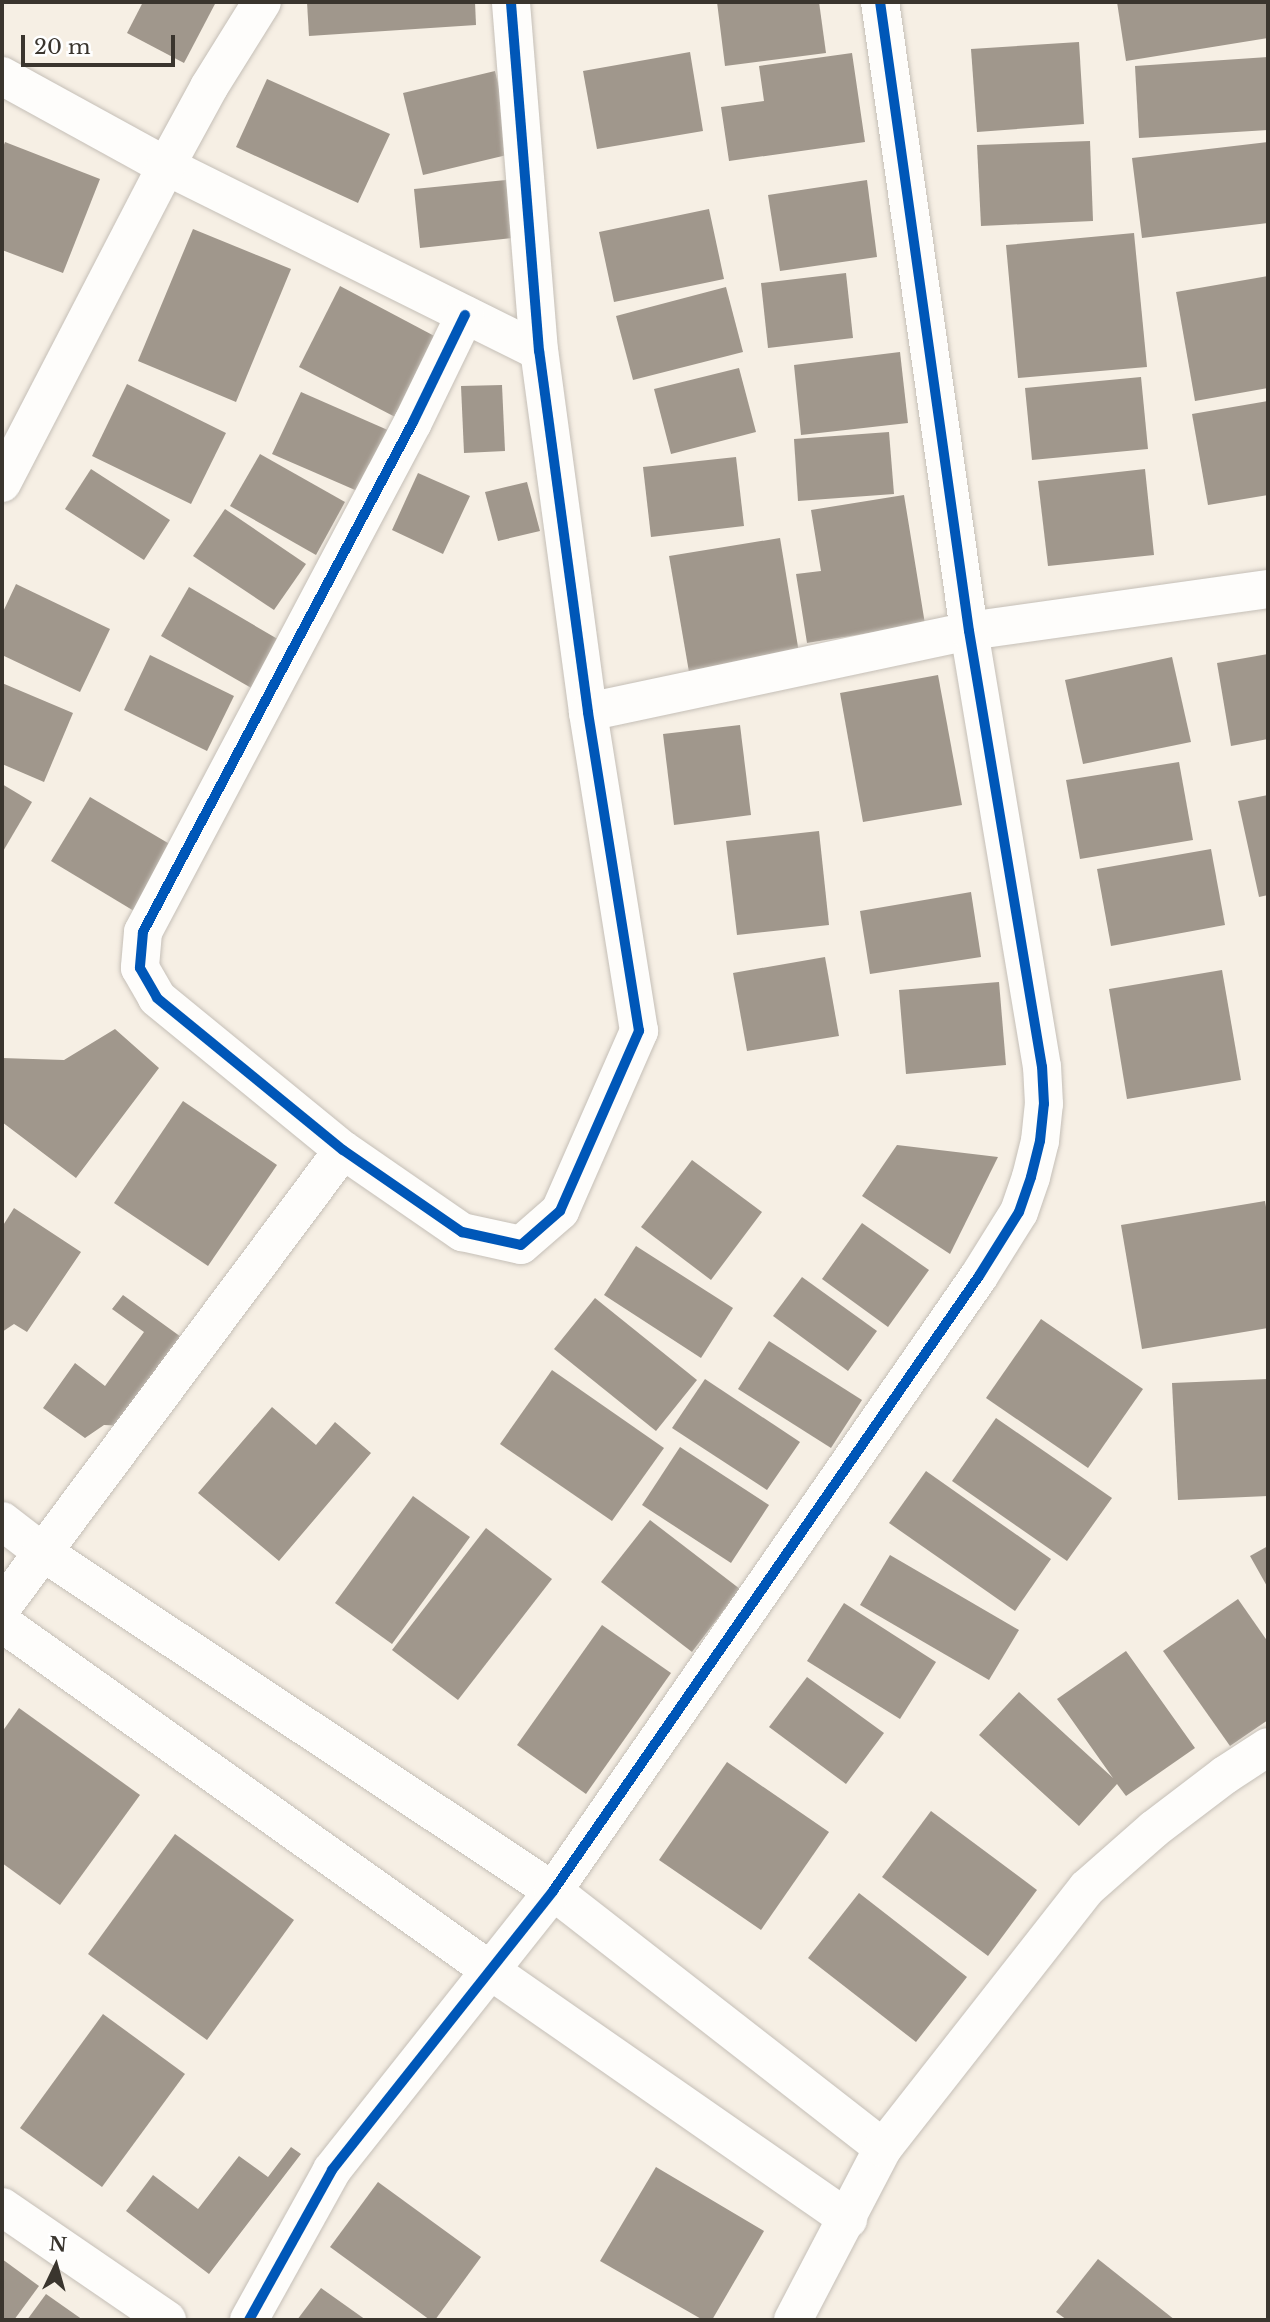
<!DOCTYPE html>
<style>
body{margin:0}
#map{position:relative;width:1270px;height:2322px;overflow:hidden;background:#f6efe4;font-family:"Libre Baskerville",serif}
div>[style]{position:absolute}
[style*='--x']{left:calc(var(--x)*1px);top:calc(var(--y)*1px);width:calc(var(--w)*1px);rotate:calc(var(--a)*1deg)}
.building>*{inset:0;background:#a0978c}
.roads{filter:drop-shadow(0 0 2px #c5bfb7) drop-shadow(0 0 2px #c5bfb7)}
.minor>*{height:38px;margin:-19px;padding:0 19px;transform-origin:19px;border-radius:19px;background:#fefdfb}
.cycleway>*{height:10px;margin:-5px;padding:0 5px;transform-origin:5px;border-radius:5px;background:#0057b8}
span{translate:-50% -50%;white-space:nowrap;text-align:center;line-height:1.15;-webkit-text-stroke:7px #fff;paint-order:stroke}
.frame{position:absolute;inset:0;border:4px solid #3a352e;pointer-events:none}
.north{position:absolute;left:21px;top:2231px;width:70px;height:70px;-webkit-text-stroke:5px #fff;paint-order:stroke;rotate:5deg;font-size:19px;font-weight:700;line-height:28px;text-align:center;color:#3a352e}
.north::after{content:'';display:block;margin:auto;width:24px;height:32px;background:#3a352e;clip-path:polygon(50% 0,100% 100%,50% 72%,0 100%)}
.scale{position:absolute;left:21px;top:35px;width:154px;height:32px;box-sizing:border-box;border:4px solid #3a352e;border-top:0;padding-left:9px;font-size:21px;line-height:24px;white-space:nowrap;color:#3a352e;-webkit-text-stroke:5px #fff;paint-order:stroke}
</style>
<div id="map">
<div class="building">
<div style="clip-path:polygon(143px 2px,216px 2px,184px 63px,127px 33px)"></div>
<div style="clip-path:polygon(307px 2px,475px 2px,476px 25px,309px 36px)"></div>
<div style="clip-path:polygon(717px 2px,819px 2px,826px 53px,725px 66px)"></div>
<div style="clip-path:polygon(1117px 2px,1268px 2px,1268px 38px,1126px 61px)"></div>
<div style="clip-path:polygon(1079px 42px,1084px 124px,977px 132px,971px 49px)"></div>
<div style="clip-path:polygon(690px 52px,703px 131px,597px 149px,583px 71px)"></div>
<div style="clip-path:polygon(852px 53px,865px 142px,729px 161px,721px 107px,764px 101px,759px 66px)"></div>
<div style="clip-path:polygon(1268px 57px,1268px 130px,1139px 138px,1135px 66px)"></div>
<div style="clip-path:polygon(495px 71px,515px 153px,423px 175px,403px 93px)"></div>
<div style="clip-path:polygon(267px 79px,390px 134px,358px 203px,236px 147px)"></div>
<div style="clip-path:polygon(1090px 141px,1093px 221px,981px 226px,977px 145px)"></div>
<div style="clip-path:polygon(5px 142px,100px 179px,63px 273px,2px 250px,2px 150px)"></div>
<div style="clip-path:polygon(1268px 142px,1268px 223px,1142px 238px,1132px 158px)"></div>
<div style="clip-path:polygon(506px 180px,513px 238px,420px 248px,414px 189px)"></div>
<div style="clip-path:polygon(867px 180px,877px 257px,780px 271px,768px 195px)"></div>
<div style="clip-path:polygon(709px 209px,724px 279px,614px 302px,599px 232px)"></div>
<div style="clip-path:polygon(193px 229px,291px 269px,236px 402px,138px 361px)"></div>
<div style="clip-path:polygon(1134px 233px,1147px 367px,1018px 378px,1006px 245px)"></div>
<div style="clip-path:polygon(846px 273px,853px 338px,768px 348px,761px 283px)"></div>
<div style="clip-path:polygon(1268px 276px,1268px 388px,1195px 401px,1176px 292px)"></div>
<div style="clip-path:polygon(340px 286px,440px 339px,399px 419px,299px 367px)"></div>
<div style="clip-path:polygon(726px 287px,743px 352px,633px 380px,616px 316px)"></div>
<div style="clip-path:polygon(900px 352px,908px 423px,801px 435px,794px 365px)"></div>
<div style="clip-path:polygon(739px 368px,756px 432px,671px 454px,654px 389px)"></div>
<div style="clip-path:polygon(1141px 377px,1148px 449px,1032px 460px,1025px 388px)"></div>
<div style="clip-path:polygon(127px 384px,226px 433px,191px 504px,92px 456px)"></div>
<div style="clip-path:polygon(502px 385px,505px 451px,464px 453px,461px 386px)"></div>
<div style="clip-path:polygon(301px 392px,390px 431px,362px 493px,272px 454px)"></div>
<div style="clip-path:polygon(1268px 401px,1268px 495px,1208px 505px,1192px 414px)"></div>
<div style="clip-path:polygon(889px 432px,894px 494px,798px 501px,794px 439px)"></div>
<div style="clip-path:polygon(260px 454px,345px 502px,316px 555px,230px 506px)"></div>
<div style="clip-path:polygon(736px 457px,744px 526px,651px 537px,643px 467px)"></div>
<div style="clip-path:polygon(91px 469px,170px 520px,144px 560px,65px 509px)"></div>
<div style="clip-path:polygon(1145px 469px,1154px 555px,1048px 566px,1038px 481px)"></div>
<div style="clip-path:polygon(418px 473px,470px 496px,443px 554px,392px 530px)"></div>
<div style="clip-path:polygon(527px 482px,540px 531px,498px 541px,485px 492px)"></div>
<div style="clip-path:polygon(904px 495px,925px 624px,807px 643px,796px 574px,821px 571px,811px 510px)"></div>
<div style="clip-path:polygon(225px 509px,306px 564px,274px 610px,193px 556px)"></div>
<div style="clip-path:polygon(780px 538px,799px 653px,689px 672px,669px 556px)"></div>
<div style="clip-path:polygon(16px 584px,110px 629px,80px 692px,2px 655px,2px 614px)"></div>
<div style="clip-path:polygon(189px 587px,281px 641px,253px 689px,161px 636px)"></div>
<div style="clip-path:polygon(1268px 654px,1268px 739px,1231px 746px,1217px 663px)"></div>
<div style="clip-path:polygon(150px 655px,234px 696px,207px 751px,124px 710px)"></div>
<div style="clip-path:polygon(1172px 657px,1191px 742px,1083px 764px,1065px 680px)"></div>
<div style="clip-path:polygon(938px 675px,962px 805px,863px 822px,840px 693px)"></div>
<div style="clip-path:polygon(2px 683px,73px 713px,44px 782px,2px 764px)"></div>
<div style="clip-path:polygon(740px 725px,751px 815px,674px 825px,663px 734px)"></div>
<div style="clip-path:polygon(1179px 762px,1193px 840px,1080px 859px,1066px 780px)"></div>
<div style="clip-path:polygon(2px 784px,32px 802px,2px 853px)"></div>
<div style="clip-path:polygon(1268px 795px,1268px 895px,1259px 897px,1238px 801px)"></div>
<div style="clip-path:polygon(90px 797px,173px 846px,134px 911px,51px 861px)"></div>
<div style="clip-path:polygon(819px 831px,829px 925px,737px 935px,726px 841px)"></div>
<div style="clip-path:polygon(1211px 849px,1225px 925px,1111px 946px,1097px 869px)"></div>
<div style="clip-path:polygon(971px 892px,981px 957px,870px 974px,860px 911px)"></div>
<div style="clip-path:polygon(825px 957px,839px 1036px,747px 1051px,733px 973px)"></div>
<div style="clip-path:polygon(1222px 970px,1241px 1080px,1127px 1099px,1109px 989px)"></div>
<div style="clip-path:polygon(999px 982px,1006px 1065px,906px 1074px,899px 990px)"></div>
<div style="clip-path:polygon(115px 1029px,159px 1068px,76px 1178px,2px 1122px,2px 1058px,64px 1060px)"></div>
<div style="clip-path:polygon(183px 1101px,277px 1165px,208px 1266px,114px 1203px)"></div>
<div style="clip-path:polygon(897px 1145px,998px 1157px,950px 1254px,862px 1196px)"></div>
<div style="clip-path:polygon(692px 1160px,762px 1212px,711px 1280px,641px 1227px)"></div>
<div style="clip-path:polygon(1265px 1201px,1268px 1219px,1268px 1328px,1142px 1349px,1121px 1225px)"></div>
<div style="clip-path:polygon(14px 1208px,81px 1252px,27px 1332px,14px 1324px,2px 1332px,2px 1227px)"></div>
<div style="clip-path:polygon(862px 1223px,929px 1270px,888px 1327px,822px 1279px)"></div>
<div style="clip-path:polygon(636px 1246px,733px 1308px,701px 1358px,604px 1295px)"></div>
<div style="clip-path:polygon(802px 1277px,877px 1331px,848px 1371px,773px 1316px)"></div>
<div style="clip-path:polygon(123px 1295px,188px 1342px,127px 1426px,104px 1425px,85px 1438px,43px 1408px,75px 1363px,105px 1386px,144px 1332px,112px 1309px)"></div>
<div style="clip-path:polygon(595px 1298px,697px 1380px,656px 1431px,554px 1349px)"></div>
<div style="clip-path:polygon(1041px 1319px,1143px 1389px,1088px 1468px,986px 1398px)"></div>
<div style="clip-path:polygon(769px 1341px,862px 1400px,831px 1448px,738px 1389px)"></div>
<div style="clip-path:polygon(552px 1370px,664px 1448px,612px 1521px,500px 1444px)"></div>
<div style="clip-path:polygon(705px 1379px,800px 1442px,767px 1490px,672px 1428px)"></div>
<div style="clip-path:polygon(1268px 1379px,1268px 1496px,1178px 1500px,1172px 1383px)"></div>
<div style="clip-path:polygon(272px 1407px,316px 1445px,335px 1422px,371px 1453px,279px 1561px,198px 1493px)"></div>
<div style="clip-path:polygon(996px 1418px,1112px 1498px,1067px 1561px,952px 1481px)"></div>
<div style="clip-path:polygon(680px 1447px,769px 1505px,731px 1563px,642px 1505px)"></div>
<div style="clip-path:polygon(926px 1471px,1051px 1559px,1015px 1611px,889px 1523px)"></div>
<div style="clip-path:polygon(413px 1496px,470px 1537px,392px 1644px,335px 1603px)"></div>
<div style="clip-path:polygon(650px 1520px,740px 1589px,692px 1652px,601px 1582px)"></div>
<div style="clip-path:polygon(486px 1528px,552px 1579px,458px 1700px,392px 1650px)"></div>
<div style="clip-path:polygon(1268px 1546px,1268px 1588px,1250px 1556px)"></div>
<div style="clip-path:polygon(890px 1555px,1019px 1630px,989px 1680px,860px 1605px)"></div>
<div style="clip-path:polygon(1238px 1599px,1268px 1642px,1268px 1720px,1230px 1746px,1163px 1651px)"></div>
<div style="clip-path:polygon(844px 1603px,936px 1662px,900px 1719px,807px 1661px)"></div>
<div style="clip-path:polygon(602px 1625px,671px 1673px,586px 1794px,517px 1745px)"></div>
<div style="clip-path:polygon(1126px 1651px,1195px 1748px,1126px 1796px,1117px 1784px,1079px 1826px,979px 1735px,1019px 1692px,1113px 1778px,1057px 1699px)"></div>
<div style="clip-path:polygon(807px 1677px,884px 1733px,846px 1784px,769px 1727px)"></div>
<div style="clip-path:polygon(19px 1708px,140px 1795px,60px 1905px,2px 1863px,2px 1732px)"></div>
<div style="clip-path:polygon(727px 1762px,829px 1832px,761px 1930px,659px 1860px)"></div>
<div style="clip-path:polygon(931px 1811px,1037px 1890px,988px 1956px,882px 1877px)"></div>
<div style="clip-path:polygon(175px 1834px,294px 1920px,207px 2040px,88px 1954px)"></div>
<div style="clip-path:polygon(859px 1893px,967px 1977px,916px 2042px,808px 1958px)"></div>
<div style="clip-path:polygon(103px 2014px,185px 2074px,102px 2187px,20px 2128px)"></div>
<div style="clip-path:polygon(291px 2147px,301px 2154px,209px 2274px,126px 2211px,153px 2175px,198px 2209px,239px 2156px,268px 2177px)"></div>
<div style="clip-path:polygon(656px 2167px,764px 2231px,712px 2320px,703px 2320px,600px 2261px)"></div>
<div style="clip-path:polygon(378px 2182px,481px 2257px,435px 2320px,430px 2320px,330px 2247px)"></div>
<div style="clip-path:polygon(2px 2259px,39px 2286px,14px 2320px,2px 2320px)"></div>
<div style="clip-path:polygon(1098px 2259px,1175px 2320px,1067px 2320px,1056px 2312px)"></div>
<div style="clip-path:polygon(321px 2288px,366px 2320px,297px 2320px)"></div>
<div style="clip-path:polygon(46px 2294px,83px 2320px,27px 2320px)"></div>
</div>
<div class="roads">
<div class="minor">
<div style="--x:2;--y:76;--w:187;--a:28.8"></div>
<div style="--x:166;--y:166;--w:416;--a:26.4"></div>
<div style="--x:465;--y:315;--w:119;--a:115.9"></div>
<div style="--x:413;--y:422;--w:577;--a:117.9"></div>
<div style="--x:143;--y:932;--w:36;--a:95"></div>
<div style="--x:140;--y:968;--w:34;--a:60"></div>
<div style="--x:157;--y:998;--w:240;--a:39.3"></div>
<div style="--x:343;--y:1150;--w:145;--a:34.6"></div>
<div style="--x:462;--y:1232;--w:60;--a:12.4"></div>
<div style="--x:521;--y:1245;--w:52;--a:-41.1"></div>
<div style="--x:560;--y:1211;--w:197;--a:-66.3"></div>
<div style="--x:639;--y:1031;--w:323;--a:-99.1"></div>
<div style="--x:588;--y:712;--w:364;--a:-97.7"></div>
<div style="--x:539;--y:351;--w:350;--a:-94.6"></div>
<div style="--x:2;--y:483;--w:357;--a:-62.6"></div>
<div style="--x:166;--y:166;--w:90;--a:-61.4"></div>
<div style="--x:209;--y:87;--w:100;--a:-58.1"></div>
<div style="--x:588;--y:712;--w:390;--a:-12"></div>
<div style="--x:969;--y:631;--w:302;--a:-8"></div>
<div style="--x:2;--y:1521;--w:49;--a:37.6"></div>
<div style="--x:41;--y:1551;--w:615;--a:33.59"></div>
<div style="--x:553;--y:1891;--w:418;--a:37.9"></div>
<div style="--x:2;--y:1607;--w:570;--a:-53.27"></div>
<div style="--x:2;--y:1623;--w:600;--a:35.44"></div>
<div style="--x:491;--y:1971;--w:435;--a:34.8"></div>
<div style="--x:2;--y:2207;--w:200;--a:34.4"></div>
<div style="--x:249;--y:2320;--w:171;--a:-61"></div>
<div style="--x:332;--y:2170;--w:356;--a:-51.6"></div>
<div style="--x:553;--y:1891;--w:748;--a:-55.29"></div>
<div style="--x:979;--y:1276;--w:75;--a:-58"></div>
<div style="--x:1019;--y:1212;--w:37;--a:-71"></div>
<div style="--x:1031;--y:1177;--w:37;--a:-76"></div>
<div style="--x:1040;--y:1141;--w:37;--a:-84"></div>
<div style="--x:1044;--y:1104;--w:37;--a:-93"></div>
<div style="--x:1042;--y:1067;--w:442;--a:-99.5"></div>
<div style="--x:969;--y:631;--w:635;--a:-98.05"></div>
<div style="--x:793;--y:2320;--w:194;--a:-62.4"></div>
<div style="--x:883;--y:2148;--w:330;--a:-51.9"></div>
<div style="--x:1087;--y:1888;--w:89;--a:-41.4"></div>
<div style="--x:1154;--y:1829;--w:89;--a:-37.3"></div>
<div style="--x:1225;--y:1775;--w:51;--a:-33.1"></div>
</div>
</div>
<div class="cycleway">
<div style="--x:465;--y:315;--w:119;--a:115.9"></div>
<div style="--x:413;--y:422;--w:577;--a:117.9"></div>
<div style="--x:143;--y:932;--w:36;--a:95"></div>
<div style="--x:140;--y:968;--w:34;--a:60"></div>
<div style="--x:157;--y:998;--w:240;--a:39.3"></div>
<div style="--x:343;--y:1150;--w:145;--a:34.6"></div>
<div style="--x:462;--y:1232;--w:60;--a:12.4"></div>
<div style="--x:521;--y:1245;--w:52;--a:-41.1"></div>
<div style="--x:560;--y:1211;--w:197;--a:-66.3"></div>
<div style="--x:639;--y:1031;--w:323;--a:-99.1"></div>
<div style="--x:588;--y:712;--w:364;--a:-97.7"></div>
<div style="--x:539;--y:351;--w:350;--a:-94.6"></div>
<div style="--x:249;--y:2320;--w:171;--a:-61"></div>
<div style="--x:332;--y:2170;--w:356;--a:-51.6"></div>
<div style="--x:553;--y:1891;--w:748;--a:-55.29"></div>
<div style="--x:979;--y:1276;--w:75;--a:-58"></div>
<div style="--x:1019;--y:1212;--w:37;--a:-71"></div>
<div style="--x:1031;--y:1177;--w:37;--a:-76"></div>
<div style="--x:1040;--y:1141;--w:37;--a:-84"></div>
<div style="--x:1044;--y:1104;--w:37;--a:-93"></div>
<div style="--x:1042;--y:1067;--w:442;--a:-99.5"></div>
<div style="--x:969;--y:631;--w:635;--a:-98.05"></div>
</div>
<div class="frame"></div>
<div class="north">N</div>
<div class="scale">20 m</div>
</div>
